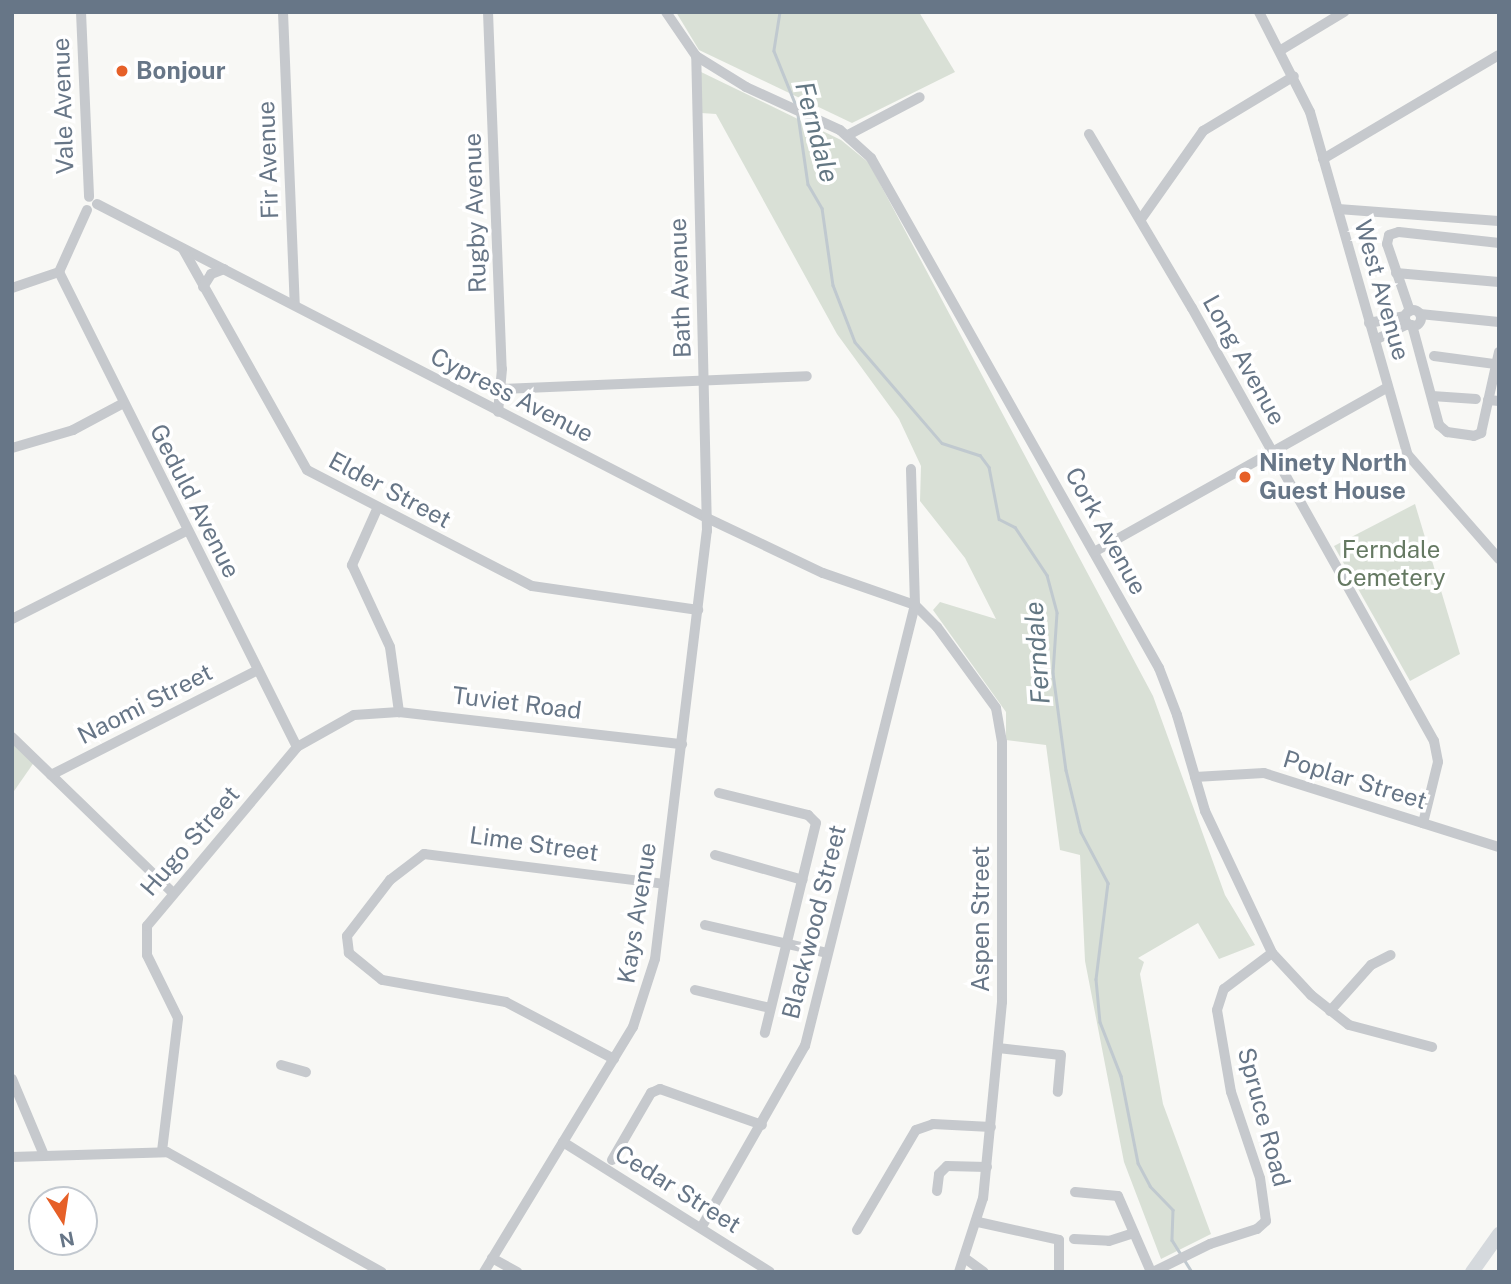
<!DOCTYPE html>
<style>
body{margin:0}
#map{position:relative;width:1511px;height:1284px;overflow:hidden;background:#f8f8f5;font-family:"Public Sans",sans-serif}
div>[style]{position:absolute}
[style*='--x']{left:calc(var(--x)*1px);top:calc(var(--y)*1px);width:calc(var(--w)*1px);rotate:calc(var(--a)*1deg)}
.green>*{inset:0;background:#d9e0d6}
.stream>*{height:2.5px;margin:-1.25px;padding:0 1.25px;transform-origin:1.25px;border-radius:1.25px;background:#c0c9cf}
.minor>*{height:10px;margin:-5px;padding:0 5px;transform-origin:5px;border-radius:5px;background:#c6c9cd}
.minor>.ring{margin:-5px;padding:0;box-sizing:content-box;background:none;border:10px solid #c6c9cd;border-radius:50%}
.highway>*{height:14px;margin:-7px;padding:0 7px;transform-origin:7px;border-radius:7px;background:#d5d9dd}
.dots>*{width:19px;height:19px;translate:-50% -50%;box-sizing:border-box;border:4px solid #fff;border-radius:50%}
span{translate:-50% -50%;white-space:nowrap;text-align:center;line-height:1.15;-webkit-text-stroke:7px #fff;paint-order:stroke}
.poi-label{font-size:24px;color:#677687;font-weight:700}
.left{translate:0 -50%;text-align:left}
.street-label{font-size:24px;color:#677687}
.park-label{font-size:24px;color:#657962}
.water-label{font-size:26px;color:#637783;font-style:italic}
.frame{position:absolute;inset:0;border:14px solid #677687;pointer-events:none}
.north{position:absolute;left:28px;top:1186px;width:70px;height:70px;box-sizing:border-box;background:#fff;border:2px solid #c2c8cf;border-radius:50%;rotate:168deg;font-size:19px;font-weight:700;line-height:28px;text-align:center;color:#677687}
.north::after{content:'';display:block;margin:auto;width:24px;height:32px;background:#e66028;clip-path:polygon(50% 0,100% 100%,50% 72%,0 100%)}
</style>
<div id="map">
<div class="green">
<div style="clip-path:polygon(676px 12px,919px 12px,955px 72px,852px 123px,699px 50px)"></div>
<div style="clip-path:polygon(699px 71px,841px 140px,869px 163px,1153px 696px,1225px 895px,1255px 945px,1219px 959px,1198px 923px,1138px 958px,1144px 962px,1140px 974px,1163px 1104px,1211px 1234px,1161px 1259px,1124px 1162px,1085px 961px,1080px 855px,1060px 850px,1046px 745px,1006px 740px,1006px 712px,933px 610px,940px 602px,996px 619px,965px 558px,920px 501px,921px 466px,899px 419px,837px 334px,716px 114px,701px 113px)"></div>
<div style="clip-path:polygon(1415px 504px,1460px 654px,1410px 681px,1334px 546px)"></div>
<div style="clip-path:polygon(12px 735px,37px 758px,12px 794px)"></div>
</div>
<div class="stream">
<div style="--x:780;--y:12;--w:39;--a:99"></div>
<div style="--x:774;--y:51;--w:61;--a:68"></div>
<div style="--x:798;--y:115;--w:70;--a:81.8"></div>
<div style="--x:808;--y:184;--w:28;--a:60"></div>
<div style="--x:822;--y:208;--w:78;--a:81.9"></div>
<div style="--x:833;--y:285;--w:61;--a:68.9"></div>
<div style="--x:855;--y:342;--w:133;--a:49.3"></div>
<div style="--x:942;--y:443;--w:40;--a:18"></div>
<div style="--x:980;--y:455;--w:15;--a:53"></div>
<div style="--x:989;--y:467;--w:53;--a:79.1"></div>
<div style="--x:999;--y:519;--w:18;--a:27"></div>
<div style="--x:1015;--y:527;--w:58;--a:56.3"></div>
<div style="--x:1047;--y:575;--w:39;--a:75"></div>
<div style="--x:1057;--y:613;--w:60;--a:93.8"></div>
<div style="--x:1053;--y:673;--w:98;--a:82.4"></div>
<div style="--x:1066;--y:770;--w:64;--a:76.4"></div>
<div style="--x:1081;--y:832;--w:58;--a:62.1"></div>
<div style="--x:1108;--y:883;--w:97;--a:97.1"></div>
<div style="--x:1096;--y:979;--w:43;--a:84.7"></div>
<div style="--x:1100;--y:1022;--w:58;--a:68.7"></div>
<div style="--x:1121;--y:1076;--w:89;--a:78.9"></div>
<div style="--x:1138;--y:1163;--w:26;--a:62"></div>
<div style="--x:1150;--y:1186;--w:33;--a:46"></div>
<div style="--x:1173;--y:1210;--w:30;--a:92"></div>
<div style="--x:1172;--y:1240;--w:38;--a:58"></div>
</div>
<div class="minor">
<div style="--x:81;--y:12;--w:185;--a:87.5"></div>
<div style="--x:283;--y:12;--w:293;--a:87.7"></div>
<div style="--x:488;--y:12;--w:357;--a:87.8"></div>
<div style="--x:502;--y:369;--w:43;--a:95.3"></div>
<div style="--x:666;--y:12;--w:53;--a:55.7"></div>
<div style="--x:696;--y:56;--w:59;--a:31.8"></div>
<div style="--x:746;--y:87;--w:103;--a:24.6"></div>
<div style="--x:840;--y:130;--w:42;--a:42.1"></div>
<div style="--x:871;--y:158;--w:586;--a:60.55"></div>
<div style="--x:1159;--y:668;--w:50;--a:69"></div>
<div style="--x:1177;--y:715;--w:100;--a:73.7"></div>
<div style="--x:1205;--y:811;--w:157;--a:64.7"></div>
<div style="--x:1272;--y:953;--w:57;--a:47.1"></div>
<div style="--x:1311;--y:995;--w:48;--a:38.3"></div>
<div style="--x:1349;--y:1025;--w:86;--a:14.8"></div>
<div style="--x:1259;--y:12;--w:112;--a:63"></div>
<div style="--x:1310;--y:112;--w:357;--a:74.1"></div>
<div style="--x:1408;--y:455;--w:138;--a:48.8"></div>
<div style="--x:1281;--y:50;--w:74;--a:-31.1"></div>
<div style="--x:1089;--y:134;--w:202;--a:59.4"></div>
<div style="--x:1192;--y:308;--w:496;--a:60.8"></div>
<div style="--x:1434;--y:741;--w:21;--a:79"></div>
<div style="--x:1438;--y:762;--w:63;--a:103.8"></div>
<div style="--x:848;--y:135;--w:81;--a:-27.8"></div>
<div style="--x:1323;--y:159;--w:204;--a:-30.6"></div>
<div style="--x:97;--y:204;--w:686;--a:27.24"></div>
<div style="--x:707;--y:518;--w:128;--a:25.4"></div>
<div style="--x:823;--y:573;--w:97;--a:19.2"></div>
<div style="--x:915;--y:605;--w:31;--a:45"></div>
<div style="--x:937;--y:627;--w:100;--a:53.9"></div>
<div style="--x:996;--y:708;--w:35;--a:80"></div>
<div style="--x:1002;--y:742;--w:260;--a:90"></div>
<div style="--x:1002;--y:1002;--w:197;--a:95.5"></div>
<div style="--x:983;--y:1198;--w:78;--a:108"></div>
<div style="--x:1338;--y:209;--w:161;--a:4.3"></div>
<div style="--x:1141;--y:219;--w:108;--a:-54.8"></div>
<div style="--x:1203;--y:131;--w:106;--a:-31.1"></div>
<div style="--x:183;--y:249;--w:253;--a:60.7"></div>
<div style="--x:307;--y:470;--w:253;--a:27.3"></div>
<div style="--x:532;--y:586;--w:168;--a:8.2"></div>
<div style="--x:59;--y:272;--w:531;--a:63.39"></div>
<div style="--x:1396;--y:273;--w:103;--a:5"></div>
<div style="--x:203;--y:287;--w:15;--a:-58"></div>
<div style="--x:211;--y:274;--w:14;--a:-21"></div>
<div style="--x:12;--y:288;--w:50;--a:-18.8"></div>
<div style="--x:59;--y:272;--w:68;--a:-65.7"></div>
<div class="ring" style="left:1405px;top:310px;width:6px;height:6px"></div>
<div style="--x:1410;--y:311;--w:71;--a:-108.9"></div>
<div style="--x:1387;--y:244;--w:9;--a:-77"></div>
<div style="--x:1389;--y:235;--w:10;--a:-17"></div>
<div style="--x:1399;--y:232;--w:101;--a:6.3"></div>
<div style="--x:1420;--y:314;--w:79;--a:5.8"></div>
<div style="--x:1369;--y:323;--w:37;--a:-11"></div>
<div style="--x:1412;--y:325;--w:104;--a:74.9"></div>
<div style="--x:1439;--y:425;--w:11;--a:41"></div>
<div style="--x:1447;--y:432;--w:27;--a:8"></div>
<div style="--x:1474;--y:436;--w:8;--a:-23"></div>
<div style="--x:1481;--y:433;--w:83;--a:-77.5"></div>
<div style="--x:1375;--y:340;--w:37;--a:-26"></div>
<div style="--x:1434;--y:356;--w:62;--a:7.5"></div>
<div style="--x:501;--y:389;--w:306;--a:-2.4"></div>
<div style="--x:1432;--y:396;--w:44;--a:3.9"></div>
<div style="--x:1488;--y:400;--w:11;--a:5"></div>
<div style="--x:12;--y:448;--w:64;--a:-16.4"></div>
<div style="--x:73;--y:430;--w:55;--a:-28"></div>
<div style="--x:378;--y:507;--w:64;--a:114.1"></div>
<div style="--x:352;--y:565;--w:90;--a:65.1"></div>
<div style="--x:390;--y:647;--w:66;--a:82.1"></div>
<div style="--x:1094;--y:552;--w:337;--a:-29.3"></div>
<div style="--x:12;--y:619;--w:195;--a:-26.8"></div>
<div style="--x:12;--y:737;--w:223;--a:44.1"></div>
<div style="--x:51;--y:775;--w:232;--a:-26.9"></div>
<div style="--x:1195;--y:777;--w:69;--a:-3.3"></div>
<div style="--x:1264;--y:773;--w:246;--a:17.5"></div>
<div style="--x:719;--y:793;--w:92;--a:13.9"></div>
<div style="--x:808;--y:815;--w:11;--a:45"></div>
<div style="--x:816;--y:823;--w:216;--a:103.7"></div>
<div style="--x:715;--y:855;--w:91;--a:15.9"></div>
<div style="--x:705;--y:925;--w:125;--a:12.9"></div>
<div style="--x:695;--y:990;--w:77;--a:13.5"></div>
<div style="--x:1330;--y:1011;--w:62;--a:-48.3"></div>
<div style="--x:1371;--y:965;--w:22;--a:-27"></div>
<div style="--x:998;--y:1048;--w:63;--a:6.3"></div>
<div style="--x:1061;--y:1055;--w:37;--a:95"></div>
<div style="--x:614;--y:1059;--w:122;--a:-152.2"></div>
<div style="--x:506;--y:1002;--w:126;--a:-169.9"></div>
<div style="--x:382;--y:980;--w:43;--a:-140.7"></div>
<div style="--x:349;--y:953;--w:17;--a:-97"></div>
<div style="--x:347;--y:936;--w:71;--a:-52.5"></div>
<div style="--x:390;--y:880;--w:43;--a:-37.4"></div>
<div style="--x:424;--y:854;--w:242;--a:7.1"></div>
<div style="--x:281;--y:1065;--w:26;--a:16"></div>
<div style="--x:12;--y:1079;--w:82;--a:67.2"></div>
<div style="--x:563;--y:1142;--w:244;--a:32.1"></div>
<div style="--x:162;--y:1151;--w:134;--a:-83.1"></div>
<div style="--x:178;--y:1018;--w:70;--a:-116.2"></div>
<div style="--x:147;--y:955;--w:29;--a:-90"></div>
<div style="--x:147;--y:926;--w:234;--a:-50"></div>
<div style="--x:297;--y:747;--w:65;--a:-29.3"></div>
<div style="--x:354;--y:715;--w:45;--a:-3.8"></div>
<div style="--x:399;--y:712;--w:285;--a:6.5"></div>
<div style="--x:12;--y:1157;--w:155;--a:-1.8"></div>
<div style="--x:167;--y:1152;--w:246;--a:29.2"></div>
<div style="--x:612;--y:1160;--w:78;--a:-59.8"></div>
<div style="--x:651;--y:1093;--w:10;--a:-24"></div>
<div style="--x:660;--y:1089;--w:108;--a:19.4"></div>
<div style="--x:937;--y:1191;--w:17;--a:-83"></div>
<div style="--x:939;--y:1174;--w:11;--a:-45"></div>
<div style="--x:947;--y:1166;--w:40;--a:1.4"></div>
<div style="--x:1075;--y:1192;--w:43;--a:5.3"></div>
<div style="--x:1118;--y:1196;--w:83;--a:66.5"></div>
<div style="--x:978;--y:1222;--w:83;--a:12.5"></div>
<div style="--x:1059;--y:1240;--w:32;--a:90"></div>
<div style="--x:701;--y:1228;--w:210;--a:-60.3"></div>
<div style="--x:805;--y:1046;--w:455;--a:-76"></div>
<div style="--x:915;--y:605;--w:136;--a:-91.7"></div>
<div style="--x:857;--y:1230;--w:116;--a:-59.5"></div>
<div style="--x:916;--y:1130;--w:18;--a:-19"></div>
<div style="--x:933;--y:1124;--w:58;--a:3"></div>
<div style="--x:1074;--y:1239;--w:35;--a:3"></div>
<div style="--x:1109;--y:1241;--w:26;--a:-18"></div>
<div style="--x:492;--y:1258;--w:29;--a:29"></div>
<div style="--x:966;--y:1259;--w:22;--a:36"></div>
<div style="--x:484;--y:1272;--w:287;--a:-58.7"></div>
<div style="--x:633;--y:1027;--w:71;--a:-72.1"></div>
<div style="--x:655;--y:959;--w:431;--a:-83.1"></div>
<div style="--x:707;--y:531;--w:475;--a:-91.3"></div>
<div style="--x:1153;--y:1272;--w:64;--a:-26.2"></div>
<div style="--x:1210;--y:1244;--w:49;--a:-17.7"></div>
<div style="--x:1257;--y:1229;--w:12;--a:-42"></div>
<div style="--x:1266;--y:1221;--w:43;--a:-97.9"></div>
<div style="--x:1260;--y:1178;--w:91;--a:-108.6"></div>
<div style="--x:1231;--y:1092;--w:83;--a:-99.7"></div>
<div style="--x:1217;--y:1010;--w:22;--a:-72"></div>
<div style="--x:1224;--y:989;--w:60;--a:-36.9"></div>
</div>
<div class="highway">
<div style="--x:1472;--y:1272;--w:47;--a:-54.6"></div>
</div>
<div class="dots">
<div style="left:122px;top:71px;background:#e66028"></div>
<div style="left:1245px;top:477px;background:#e66028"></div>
</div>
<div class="poi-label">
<span class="left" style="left:136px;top:71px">Bonjour</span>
<span class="left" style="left:1259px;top:477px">Ninety North<br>Guest House</span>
</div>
<div class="street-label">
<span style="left:63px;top:106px;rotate:-92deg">Vale Avenue</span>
<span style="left:268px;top:160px;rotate:-92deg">Fir Avenue</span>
<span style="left:475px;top:213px;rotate:-92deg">Rugby Avenue</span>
<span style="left:680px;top:288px;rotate:-92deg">Bath Avenue</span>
<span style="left:1382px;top:290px;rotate:74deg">West Avenue</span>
<span style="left:1244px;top:360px;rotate:61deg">Long Avenue</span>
<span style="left:512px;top:395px;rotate:27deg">Cypress Avenue</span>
<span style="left:390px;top:490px;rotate:28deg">Elder Street</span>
<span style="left:195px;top:501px;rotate:63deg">Geduld Avenue</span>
<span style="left:1106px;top:531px;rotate:61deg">Cork Avenue</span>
<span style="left:517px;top:703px;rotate:7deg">Tuviet Road</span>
<span style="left:145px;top:704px;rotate:-27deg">Naomi Street</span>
<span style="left:1355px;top:780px;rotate:17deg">Poplar Street</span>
<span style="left:190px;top:841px;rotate:-49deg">Hugo Street</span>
<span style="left:534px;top:844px;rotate:8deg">Lime Street</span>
<span style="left:637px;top:913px;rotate:-81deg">Kays Avenue</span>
<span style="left:981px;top:919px;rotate:-90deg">Aspen Street</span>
<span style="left:814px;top:922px;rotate:-76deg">Blackwood Street</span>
<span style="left:1264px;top:1117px;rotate:75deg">Spruce Road</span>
<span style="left:678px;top:1189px;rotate:32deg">Cedar Street</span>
</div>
<div class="park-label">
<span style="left:1391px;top:564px">Ferndale<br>Cemetery</span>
</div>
<div class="water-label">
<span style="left:817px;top:132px;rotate:75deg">Ferndale</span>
<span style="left:1037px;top:653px;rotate:-94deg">Ferndale</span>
</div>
<div class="frame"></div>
<div class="north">N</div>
</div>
